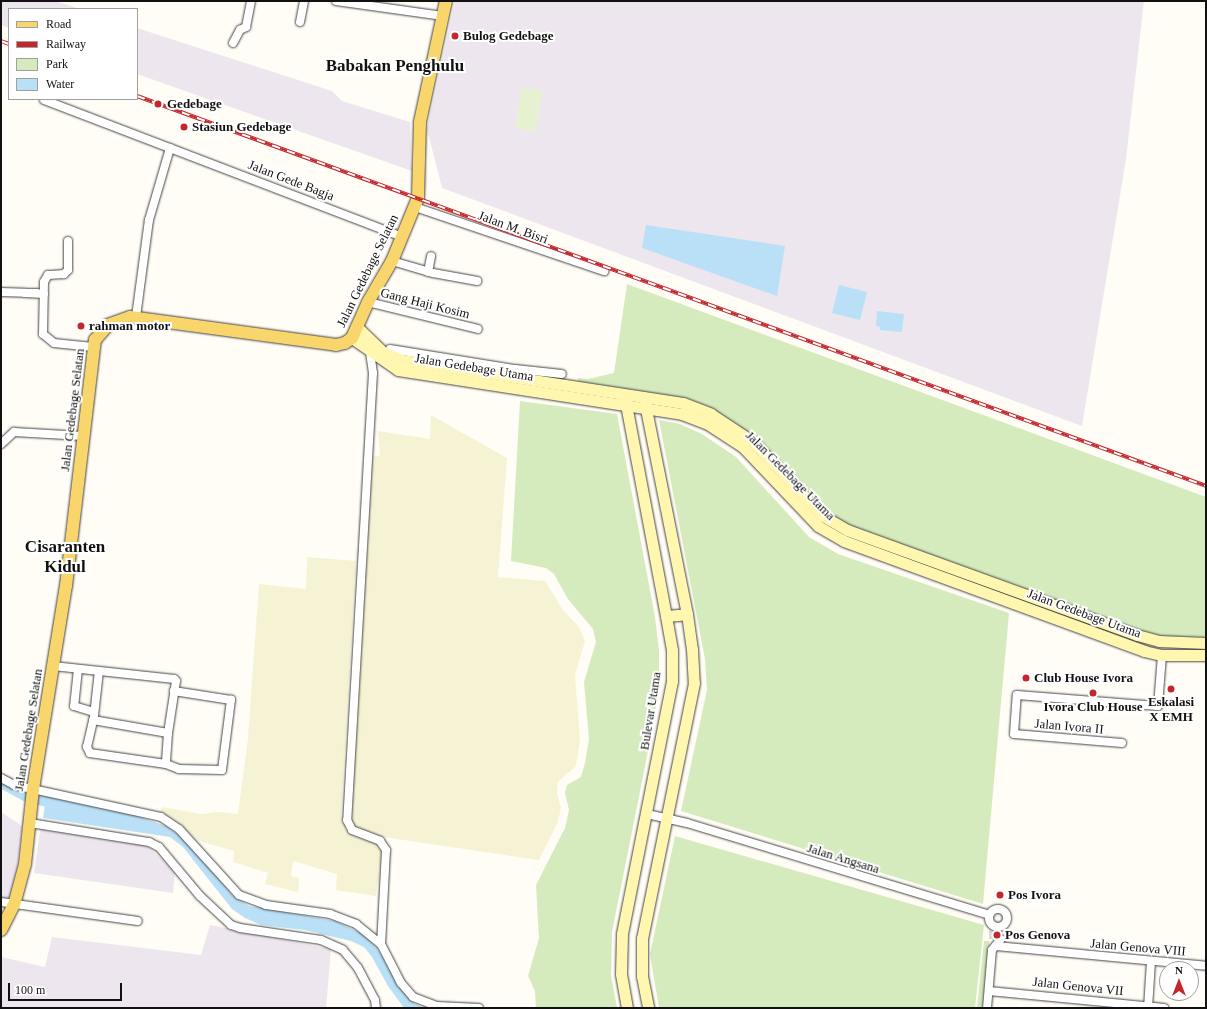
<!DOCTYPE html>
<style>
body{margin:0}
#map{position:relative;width:1207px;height:1009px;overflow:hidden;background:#fffdf5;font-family:"Times New Roman",serif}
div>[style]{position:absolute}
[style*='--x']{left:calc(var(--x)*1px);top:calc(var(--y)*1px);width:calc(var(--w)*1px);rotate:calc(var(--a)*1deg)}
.industrial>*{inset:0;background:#eee6ef}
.farmland>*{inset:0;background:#f6f3d4}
.green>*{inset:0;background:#d5ebbd}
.pitch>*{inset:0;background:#e6f2cf}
.water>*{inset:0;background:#b9e0f7}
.river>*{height:14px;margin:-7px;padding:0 7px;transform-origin:7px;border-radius:7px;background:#b9e0f7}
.street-tunnel>*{height:8px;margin-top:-4px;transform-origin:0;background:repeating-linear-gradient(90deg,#dbdad3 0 8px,transparent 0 12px)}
.roads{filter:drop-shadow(0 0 1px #444) drop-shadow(0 0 1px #444)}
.street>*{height:8px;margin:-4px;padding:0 4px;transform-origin:4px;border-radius:4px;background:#fff}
.street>.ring{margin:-4px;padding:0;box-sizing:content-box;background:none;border:8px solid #fff;border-radius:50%}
.secondary>*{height:11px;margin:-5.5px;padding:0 5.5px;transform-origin:5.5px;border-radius:5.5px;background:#fff6b0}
.primary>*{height:12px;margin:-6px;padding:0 6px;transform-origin:6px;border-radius:6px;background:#f9d66b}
.rail>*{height:4px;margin-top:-2px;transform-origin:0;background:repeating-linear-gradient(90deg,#fff 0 8px,#c4262e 0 16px);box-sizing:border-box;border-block:1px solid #c4262e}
.dots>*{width:11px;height:11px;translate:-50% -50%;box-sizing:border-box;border:2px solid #fff;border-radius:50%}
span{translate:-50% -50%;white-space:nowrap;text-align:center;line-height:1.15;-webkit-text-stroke:4px #fff;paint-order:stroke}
.poi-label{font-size:13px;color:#111;font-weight:700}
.left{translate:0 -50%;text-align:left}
.street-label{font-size:13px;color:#111}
.district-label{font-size:17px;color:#111;font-weight:700}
.frame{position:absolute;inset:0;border:2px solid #111;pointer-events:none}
.legend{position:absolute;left:8px;top:8px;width:130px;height:92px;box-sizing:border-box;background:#fff;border:1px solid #a0a0a0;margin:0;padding:5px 7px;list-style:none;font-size:12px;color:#111}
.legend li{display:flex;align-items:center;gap:8px;height:20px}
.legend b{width:20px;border:1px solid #a0a0a0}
.north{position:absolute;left:1159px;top:961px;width:40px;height:40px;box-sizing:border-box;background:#fff;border:1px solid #a0a0a0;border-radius:50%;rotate:0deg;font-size:11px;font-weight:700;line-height:16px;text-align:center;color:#111}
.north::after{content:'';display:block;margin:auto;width:14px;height:18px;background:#c4262e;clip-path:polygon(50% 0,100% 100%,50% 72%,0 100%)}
.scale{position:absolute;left:8px;top:983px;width:114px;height:18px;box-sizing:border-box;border:2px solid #111;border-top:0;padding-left:5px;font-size:12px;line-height:14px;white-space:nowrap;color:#111;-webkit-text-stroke:3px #fff;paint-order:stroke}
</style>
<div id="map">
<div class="industrial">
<div style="clip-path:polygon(1px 1px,55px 1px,80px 9px,9px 9px,9px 28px,1px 25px)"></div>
<div style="clip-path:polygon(455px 1px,1144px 1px,1126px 159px,1082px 426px,442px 188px,427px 129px)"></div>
<div style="clip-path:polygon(137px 28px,332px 91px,342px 101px,410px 122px,412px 171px,137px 74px)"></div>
<div style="clip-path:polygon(1px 812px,22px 826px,16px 882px,7px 905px,1px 904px)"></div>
<div style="clip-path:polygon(41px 825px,144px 843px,175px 871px,173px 893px,34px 873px)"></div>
<div style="clip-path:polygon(210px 925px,331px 949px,326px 1008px,1px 1008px,1px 957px,45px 967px,52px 937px,201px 955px)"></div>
</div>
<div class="farmland">
<div style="clip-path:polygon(431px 415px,507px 458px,498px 577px,545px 581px,563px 610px,579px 627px,585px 641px,575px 675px,580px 740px,576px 766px,558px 782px,557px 793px,561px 808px,558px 822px,539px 860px,390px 838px,357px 830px,351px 822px,370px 456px,380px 456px,378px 431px,430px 439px)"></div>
<div style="clip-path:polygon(307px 557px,356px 561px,341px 816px,346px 830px,357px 837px,376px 843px,383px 850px,376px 896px,336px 890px,337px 874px,293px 861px,291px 876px,299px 878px,298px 892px,265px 884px,268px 873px,233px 862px,234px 851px,199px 841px,171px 818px,158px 815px,162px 807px,201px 814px,218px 812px,238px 814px,248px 738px,259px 584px,306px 589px)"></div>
</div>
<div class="green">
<div style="clip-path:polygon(627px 284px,1206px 497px,1206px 639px,1159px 637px,878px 540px,834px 519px,713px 410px,578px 384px,578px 378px,588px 379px,614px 373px)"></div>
<div style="clip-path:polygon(520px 401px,617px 414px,655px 617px,659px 651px,659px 680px,654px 721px,612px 932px,611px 975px,617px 1008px,536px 1008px,535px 991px,528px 976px,539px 938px,536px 885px,565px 828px,569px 810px,565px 793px,567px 785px,581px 777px,585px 763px,589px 739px,584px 682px,596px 642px,593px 629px,568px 599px,554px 574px,546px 568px,511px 561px)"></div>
<div style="clip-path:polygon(659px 420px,680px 424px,702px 434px,736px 457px,809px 537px,838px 554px,1009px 613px,983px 904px,681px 811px,707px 690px,705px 659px)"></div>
<div style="clip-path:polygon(675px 836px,984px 925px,975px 1008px,659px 1008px,650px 954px)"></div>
<div style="clip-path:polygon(984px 941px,989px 941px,990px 949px,984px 1008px,977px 1008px)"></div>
</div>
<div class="pitch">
<div style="clip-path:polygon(521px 88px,542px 91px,536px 131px,515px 128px)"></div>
</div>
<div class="water">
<div style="clip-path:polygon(646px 225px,785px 246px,777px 296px,642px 248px)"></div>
<div style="clip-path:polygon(839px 285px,867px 292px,860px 320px,832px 313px)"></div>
<div style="clip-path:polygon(877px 311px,904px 314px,902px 332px,880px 330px,880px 327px,876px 326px)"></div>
<div style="clip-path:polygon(46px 797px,128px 813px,166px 826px,187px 841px,233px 896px,249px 906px,335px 921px,363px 934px,377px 948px,406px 995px,415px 1004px,425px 1008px,404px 1008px,388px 986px,372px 957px,364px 947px,351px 941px,305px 930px,261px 925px,245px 918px,232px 909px,183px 847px,170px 837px,43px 818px)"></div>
</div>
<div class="river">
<div style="--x:3;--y:782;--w:26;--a:28"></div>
<div style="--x:26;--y:794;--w:40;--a:16"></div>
</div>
<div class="street-tunnel">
<div style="--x:993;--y:939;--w:8;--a:-90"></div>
</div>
<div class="roads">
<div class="street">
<div style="--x:336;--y:1;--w:108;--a:8"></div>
<div style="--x:300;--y:22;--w:21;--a:-79"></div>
<div style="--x:233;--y:43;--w:15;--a:-62"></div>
<div style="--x:240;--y:30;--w:7;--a:-27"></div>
<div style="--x:246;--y:27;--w:26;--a:-79"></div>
<div style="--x:44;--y:100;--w:384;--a:20.9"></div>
<div style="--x:415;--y:207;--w:200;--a:18.7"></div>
<div style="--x:68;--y:241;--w:29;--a:90"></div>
<div style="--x:68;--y:270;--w:6;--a:135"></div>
<div style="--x:64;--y:274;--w:16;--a:176"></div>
<div style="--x:48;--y:275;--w:8;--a:120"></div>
<div style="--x:44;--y:282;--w:52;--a:91.1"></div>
<div style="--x:43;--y:334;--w:14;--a:39"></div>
<div style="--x:54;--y:343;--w:39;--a:6"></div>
<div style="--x:392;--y:261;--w:43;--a:16.3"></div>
<div style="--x:433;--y:273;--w:45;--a:10.3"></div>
<div style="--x:428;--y:272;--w:16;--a:-79"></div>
<div style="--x:1;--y:292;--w:24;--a:2"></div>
<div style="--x:37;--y:293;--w:12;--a:180"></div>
<div style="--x:25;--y:293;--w:19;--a:3"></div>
<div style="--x:368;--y:302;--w:113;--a:13.8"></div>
<div style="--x:136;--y:317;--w:98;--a:-82.4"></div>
<div style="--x:149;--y:220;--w:75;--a:-73.7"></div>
<div style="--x:390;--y:349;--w:127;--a:9.1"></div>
<div style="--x:515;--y:369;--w:47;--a:6.1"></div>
<div style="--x:370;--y:352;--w:21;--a:82"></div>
<div style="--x:373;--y:373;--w:448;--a:93.3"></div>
<div style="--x:347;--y:820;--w:11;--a:63"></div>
<div style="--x:352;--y:830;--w:30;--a:21"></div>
<div style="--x:380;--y:841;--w:11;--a:56"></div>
<div style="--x:386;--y:850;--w:94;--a:93"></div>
<div style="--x:1;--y:444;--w:18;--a:-43"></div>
<div style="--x:14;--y:432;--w:69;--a:3.3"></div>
<div style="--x:53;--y:666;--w:122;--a:6.1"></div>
<div style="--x:174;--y:679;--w:3;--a:45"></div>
<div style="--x:176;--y:681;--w:53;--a:98.7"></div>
<div style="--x:168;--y:733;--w:31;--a:94"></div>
<div style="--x:166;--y:764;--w:14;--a:21"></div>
<div style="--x:179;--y:769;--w:43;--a:1.3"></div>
<div style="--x:222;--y:770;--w:71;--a:-82.7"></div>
<div style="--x:231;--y:700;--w:58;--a:-171"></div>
<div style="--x:78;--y:669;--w:37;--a:96"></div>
<div style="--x:74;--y:706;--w:21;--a:17"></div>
<div style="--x:94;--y:716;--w:45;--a:-83.7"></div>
<div style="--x:1122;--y:743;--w:108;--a:-175.2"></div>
<div style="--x:1014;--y:734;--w:39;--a:-86"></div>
<div style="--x:1017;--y:695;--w:141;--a:4.5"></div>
<div style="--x:1158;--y:706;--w:51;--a:-85.5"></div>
<div style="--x:166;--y:764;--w:77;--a:-171.8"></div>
<div style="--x:90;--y:753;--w:7;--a:-117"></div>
<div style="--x:87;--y:747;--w:28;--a:-77"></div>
<div style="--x:93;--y:720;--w:76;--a:9.8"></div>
<div style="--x:1;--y:778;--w:15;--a:28"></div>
<div style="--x:14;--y:785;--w:150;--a:12.3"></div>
<div style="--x:161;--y:817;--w:22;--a:34"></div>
<div style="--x:179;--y:829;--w:89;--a:47.7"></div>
<div style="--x:239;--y:895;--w:29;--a:20"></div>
<div style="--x:266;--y:905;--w:65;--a:8"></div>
<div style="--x:330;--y:914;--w:28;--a:21"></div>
<div style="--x:356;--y:924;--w:32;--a:39"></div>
<div style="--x:381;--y:944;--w:44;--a:62.9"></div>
<div style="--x:401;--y:983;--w:18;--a:49"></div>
<div style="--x:413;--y:997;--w:26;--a:21"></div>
<div style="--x:437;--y:1006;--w:42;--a:2.7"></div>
<div style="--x:647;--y:814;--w:41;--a:12.7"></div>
<div style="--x:687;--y:823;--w:316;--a:16.9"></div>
<div style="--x:30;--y:823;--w:121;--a:9.1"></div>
<div style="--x:149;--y:842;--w:11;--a:27"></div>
<div style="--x:159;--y:847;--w:64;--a:50.1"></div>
<div style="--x:200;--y:896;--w:42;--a:43.1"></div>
<div style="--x:231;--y:925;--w:9;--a:18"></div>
<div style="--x:240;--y:928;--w:82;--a:8.4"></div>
<div style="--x:321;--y:940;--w:24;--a:24"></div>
<div style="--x:343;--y:950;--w:23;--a:50"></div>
<div style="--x:358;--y:968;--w:36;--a:62"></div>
<div style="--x:375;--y:1000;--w:8;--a:83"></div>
<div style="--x:1;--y:902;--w:138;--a:7.9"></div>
<div class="ring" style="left:989px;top:909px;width:10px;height:10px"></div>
<div style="--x:996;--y:946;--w:211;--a:5.4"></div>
<div style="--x:989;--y:991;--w:176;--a:5.5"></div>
<div style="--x:987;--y:1008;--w:58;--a:-85.1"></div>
<div style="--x:992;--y:950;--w:14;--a:-51"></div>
<div style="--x:1148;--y:1008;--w:46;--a:-86.3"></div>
</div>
<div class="secondary">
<div style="--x:356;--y:326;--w:37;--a:44"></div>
<div style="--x:383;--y:352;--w:21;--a:23"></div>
<div style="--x:402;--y:360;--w:284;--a:8.7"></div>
<div style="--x:683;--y:403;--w:30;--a:21"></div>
<div style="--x:711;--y:414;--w:49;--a:33.4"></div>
<div style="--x:752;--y:441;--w:103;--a:46.6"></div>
<div style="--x:823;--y:516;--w:28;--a:30"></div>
<div style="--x:847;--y:530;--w:308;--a:19.9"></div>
<div style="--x:1137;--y:635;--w:23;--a:15"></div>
<div style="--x:1159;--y:641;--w:47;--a:2.4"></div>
<div style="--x:352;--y:338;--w:56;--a:34.8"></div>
<div style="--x:398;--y:370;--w:287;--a:8.8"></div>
<div style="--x:682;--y:414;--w:26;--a:21"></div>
<div style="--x:706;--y:423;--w:44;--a:33"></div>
<div style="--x:743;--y:447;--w:109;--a:46.5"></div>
<div style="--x:818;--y:526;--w:30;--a:30"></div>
<div style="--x:844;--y:541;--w:320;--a:20.1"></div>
<div style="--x:1144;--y:651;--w:18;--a:13"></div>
<div style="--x:1162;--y:655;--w:44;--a:0"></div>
<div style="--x:625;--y:399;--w:221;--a:79.3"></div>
<div style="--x:666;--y:616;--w:35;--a:80"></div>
<div style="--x:672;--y:650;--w:31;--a:90"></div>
<div style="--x:672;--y:681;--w:258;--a:101.2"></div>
<div style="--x:622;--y:934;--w:40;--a:91.4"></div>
<div style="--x:621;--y:974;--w:35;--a:80"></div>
<div style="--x:645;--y:404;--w:214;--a:78.7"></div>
<div style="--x:687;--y:614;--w:35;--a:82"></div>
<div style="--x:692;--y:649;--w:34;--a:87"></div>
<div style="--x:694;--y:683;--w:260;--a:101.5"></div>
<div style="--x:642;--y:938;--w:38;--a:90"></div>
<div style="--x:642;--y:976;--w:33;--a:79"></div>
<div style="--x:666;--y:616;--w:21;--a:-5"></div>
</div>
<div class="primary">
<div style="--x:1;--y:930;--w:28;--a:-63"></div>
<div style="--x:14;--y:905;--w:42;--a:-75"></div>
<div style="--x:25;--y:864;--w:75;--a:-83.9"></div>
<div style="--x:33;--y:789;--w:206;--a:-80.8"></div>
<div style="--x:66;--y:586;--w:248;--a:-83.3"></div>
<div style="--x:95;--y:340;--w:20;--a:-49"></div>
<div style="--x:108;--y:325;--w:23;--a:-20"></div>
<div style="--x:130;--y:317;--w:208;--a:7.7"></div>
<div style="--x:336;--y:345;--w:9;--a:-13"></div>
<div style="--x:345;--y:343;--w:9;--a:-36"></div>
<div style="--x:352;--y:338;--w:39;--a:-66"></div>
<div style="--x:368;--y:302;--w:48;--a:-59.7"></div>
<div style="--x:392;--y:261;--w:68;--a:-67.6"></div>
<div style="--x:418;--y:198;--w:76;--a:-88.5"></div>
<div style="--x:420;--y:122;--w:124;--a:-77.9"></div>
</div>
</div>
<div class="rail">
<div style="--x:1;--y:41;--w:9;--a:21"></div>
<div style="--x:137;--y:96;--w:1138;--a:20.04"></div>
</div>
<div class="dots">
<div style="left:455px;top:36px;background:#c4262e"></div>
<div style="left:158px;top:104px;background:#c4262e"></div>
<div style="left:184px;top:127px;background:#c4262e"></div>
<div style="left:81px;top:326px;background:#c4262e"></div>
<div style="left:1026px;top:678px;background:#c4262e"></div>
<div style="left:1171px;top:689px;background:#c4262e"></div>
<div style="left:1093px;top:693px;background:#c4262e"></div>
<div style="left:1000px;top:895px;background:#c4262e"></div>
<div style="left:997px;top:935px;background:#c4262e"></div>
</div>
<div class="poi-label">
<span class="left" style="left:463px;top:36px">Bulog Gedebage</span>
<span class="left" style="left:167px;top:104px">Gedebage</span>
<span class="left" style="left:192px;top:127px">Stasiun Gedebage</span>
<span class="left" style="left:89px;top:326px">rahman motor</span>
<span class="left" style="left:1034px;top:678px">Club House Ivora</span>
<span style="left:1171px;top:710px">Eskalasi<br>X EMH</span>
<span style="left:1093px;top:707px">Ivora Club House</span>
<span class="left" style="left:1008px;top:895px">Pos Ivora</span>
<span class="left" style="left:1005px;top:935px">Pos Genova</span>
</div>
<div class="street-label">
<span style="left:291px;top:181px;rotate:21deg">Jalan Gede Bagja</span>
<span style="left:513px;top:228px;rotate:20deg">Jalan M. Bisri</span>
<span style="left:368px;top:271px;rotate:-64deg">Jalan Gedebage Selatan</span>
<span style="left:425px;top:304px;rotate:14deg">Gang Haji Kosim</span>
<span style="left:474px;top:368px;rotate:9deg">Jalan Gedebage Utama</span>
<span style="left:73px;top:410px;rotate:-83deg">Jalan Gedebage Selatan</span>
<span style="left:790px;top:476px;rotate:45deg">Jalan Gedebage Utama</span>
<span style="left:1084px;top:614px;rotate:20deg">Jalan Gedebage Utama</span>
<span style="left:651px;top:711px;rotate:-81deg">Bulevar Utama</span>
<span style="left:1069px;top:727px;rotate:5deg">Jalan Ivora II</span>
<span style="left:29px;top:730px;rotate:-81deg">Jalan Gedebage Selatan</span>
<span style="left:843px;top:859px;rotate:17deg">Jalan Angsana</span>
<span style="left:1138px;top:948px;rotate:5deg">Jalan Genova VIII</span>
<span style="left:1078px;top:987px;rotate:6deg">Jalan Genova VII</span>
</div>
<div class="district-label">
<span style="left:395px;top:66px">Babakan Penghulu</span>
<span style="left:65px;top:557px">Cisaranten<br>Kidul</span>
</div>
<div class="frame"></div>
<ul class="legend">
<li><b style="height:5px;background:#f9d66b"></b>Road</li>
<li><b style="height:5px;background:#c4262e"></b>Railway</li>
<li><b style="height:11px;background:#d5ebbd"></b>Park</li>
<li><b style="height:11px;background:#b9e0f7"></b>Water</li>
</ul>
<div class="north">N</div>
<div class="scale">100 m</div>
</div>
